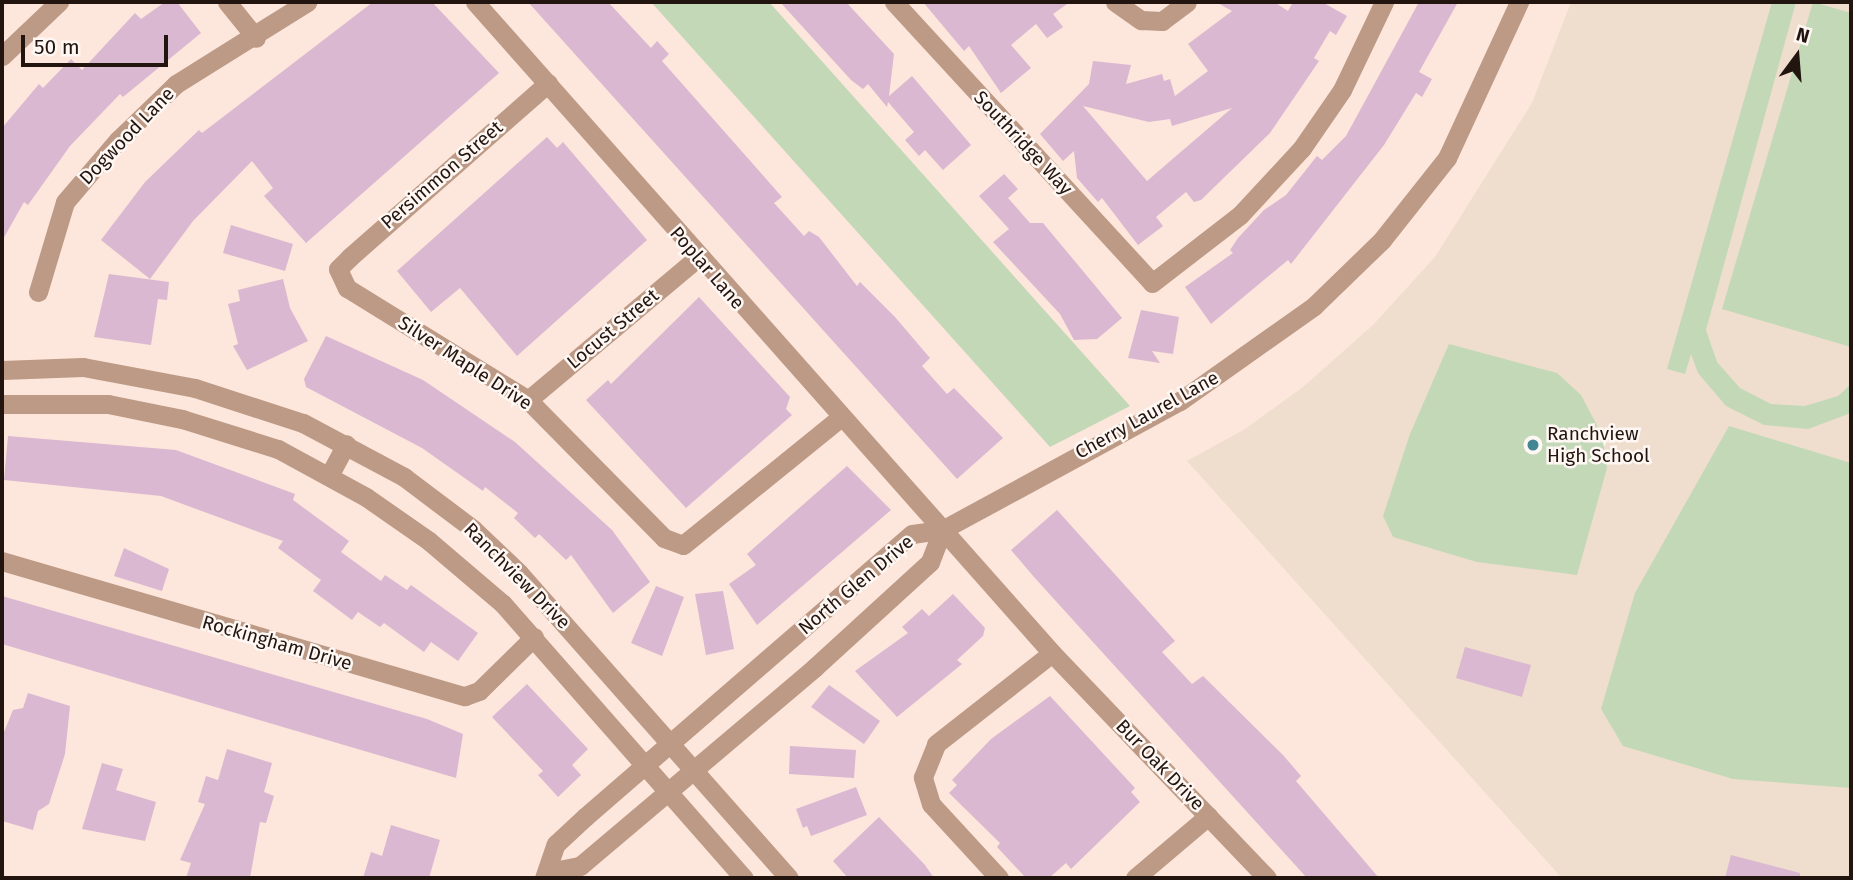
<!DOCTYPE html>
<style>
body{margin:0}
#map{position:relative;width:1853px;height:880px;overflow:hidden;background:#fde6db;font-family:"Fira Sans",sans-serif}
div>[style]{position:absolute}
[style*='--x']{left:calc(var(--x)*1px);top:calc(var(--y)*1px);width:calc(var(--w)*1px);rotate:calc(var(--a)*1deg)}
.education>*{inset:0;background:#efdecd}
.green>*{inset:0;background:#c3d8b7}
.building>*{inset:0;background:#dbb8d1}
.minor>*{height:19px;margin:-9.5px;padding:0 9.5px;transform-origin:9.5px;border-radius:9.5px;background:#bc9a85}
.dots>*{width:19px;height:19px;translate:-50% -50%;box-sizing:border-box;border:4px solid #fef7f3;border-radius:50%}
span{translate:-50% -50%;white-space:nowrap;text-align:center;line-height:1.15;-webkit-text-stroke:5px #fef7f3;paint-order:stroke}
.street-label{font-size:19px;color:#22150f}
.poi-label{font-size:19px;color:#22150f}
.left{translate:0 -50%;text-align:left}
.frame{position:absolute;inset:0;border:4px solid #22150f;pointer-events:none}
.north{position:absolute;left:1762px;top:21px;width:70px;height:70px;-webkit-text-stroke:5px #fef7f3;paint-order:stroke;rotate:16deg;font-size:19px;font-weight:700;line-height:28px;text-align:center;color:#22150f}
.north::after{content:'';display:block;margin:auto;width:24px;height:32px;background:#22150f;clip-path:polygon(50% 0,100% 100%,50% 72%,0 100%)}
.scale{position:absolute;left:21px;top:35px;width:147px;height:32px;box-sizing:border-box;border:4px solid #22150f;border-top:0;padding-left:9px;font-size:21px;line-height:24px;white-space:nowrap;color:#22150f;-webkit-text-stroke:5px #fef7f3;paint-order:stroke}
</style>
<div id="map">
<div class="education">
<div style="clip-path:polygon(1571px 2px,1851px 2px,1851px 878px,1562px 878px,1187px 461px,1245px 429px,1303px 387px,1373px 325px,1435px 257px,1532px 103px)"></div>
</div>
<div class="green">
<div style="clip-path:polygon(651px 2px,769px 2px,1130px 406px,1050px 447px)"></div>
<div style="clip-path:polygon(1772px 2px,1796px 2px,1706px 330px,1717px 362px,1740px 388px,1771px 404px,1805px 406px,1838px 396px,1851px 384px,1851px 413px,1808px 429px,1764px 425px,1726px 406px,1698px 373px,1691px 354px,1685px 374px,1667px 369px)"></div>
<div style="clip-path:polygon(1813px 2px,1851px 13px,1851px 347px,1722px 309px)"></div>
<div style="clip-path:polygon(1449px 344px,1557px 373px,1581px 395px,1602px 435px,1607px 468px,1577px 575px,1477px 562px,1393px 537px,1383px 516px,1410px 434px)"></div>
<div style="clip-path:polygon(1729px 426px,1851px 463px,1851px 788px,1733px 779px,1623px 746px,1601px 709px,1635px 593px)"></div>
</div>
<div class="building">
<div style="clip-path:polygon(165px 2px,177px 2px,201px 33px,123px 97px,120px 94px,70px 146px,28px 205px,24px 202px,2px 241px,2px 128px,39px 84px,43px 88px,71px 59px,82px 70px,135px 13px,141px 19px)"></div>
<div style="clip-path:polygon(373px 2px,432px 2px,499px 73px,306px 243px,264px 196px,273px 188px,252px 161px,193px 221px,150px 279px,101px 240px,145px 182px,199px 130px,202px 133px)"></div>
<div style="clip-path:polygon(528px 2px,608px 2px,651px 48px,657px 41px,669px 54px,662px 61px,782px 197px,774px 203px,804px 236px,809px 231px,819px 237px,857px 286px,860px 282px,895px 317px,930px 358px,922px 366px,947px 394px,954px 388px,1003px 438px,957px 479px)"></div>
<div style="clip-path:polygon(780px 2px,846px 2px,894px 54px,889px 96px,912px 76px,971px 145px,943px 170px,925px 150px,919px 156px,905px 140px,914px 132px,888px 102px,887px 107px,868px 84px,863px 89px,851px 80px)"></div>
<div style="clip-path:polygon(923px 2px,1070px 2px,1053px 14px,1063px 27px,1047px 38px,1036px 24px,1011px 45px,1031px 68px,1001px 93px,969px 46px,964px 51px)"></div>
<div style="clip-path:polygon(evenodd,1216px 2px,1274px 2px,1288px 11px,1293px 2px,1322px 2px,1347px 16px,1336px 35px,1330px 31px,1314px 58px,1319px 61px,1270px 133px,1201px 200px,1194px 202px,1186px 192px,1156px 217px,1163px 226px,1138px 245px,1102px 198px,1098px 202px,1077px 178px,1074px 151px,1063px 161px,1040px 134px,1089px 84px,1093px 61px,1131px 65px,1126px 84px,1162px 74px,1164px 81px,1170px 79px,1175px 96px,1208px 71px,1188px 44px,1232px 11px,1216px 2px,1083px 106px,1149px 122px,1170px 119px,1172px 126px,1232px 108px,1147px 181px,1083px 106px)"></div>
<div style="clip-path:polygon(1419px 2px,1458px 2px,1419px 72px,1432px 79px,1422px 97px,1416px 93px,1384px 145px,1291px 264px,1288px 260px,1211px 324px,1185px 287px,1233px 253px,1230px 250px,1238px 238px,1264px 210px,1286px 195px,1317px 156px,1322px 160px,1346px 136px)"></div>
<div style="clip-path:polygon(547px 137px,557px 148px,563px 142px,647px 240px,517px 356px,460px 288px,431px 312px,397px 271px)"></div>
<div style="clip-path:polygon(1004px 174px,1018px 189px,1008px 198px,1030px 223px,1043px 223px,1122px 318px,1097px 339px,1074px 340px,1060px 314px,993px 242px,1009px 229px,979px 196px)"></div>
<div style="clip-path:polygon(231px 225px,293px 244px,285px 271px,223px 253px)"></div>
<div style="clip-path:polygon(109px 274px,169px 282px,167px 300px,158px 299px,151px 345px,94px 337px)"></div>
<div style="clip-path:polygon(283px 279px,290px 308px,308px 341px,247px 370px,233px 346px,238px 344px,228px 304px,240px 301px,238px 290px)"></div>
<div style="clip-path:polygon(699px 297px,790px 397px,786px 409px,792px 415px,686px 508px,586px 400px,608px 380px,611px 384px)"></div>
<div style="clip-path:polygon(1141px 310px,1179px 317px,1173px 354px,1152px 351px,1160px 363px,1128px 358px)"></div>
<div style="clip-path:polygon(326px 336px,423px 380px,515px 442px,612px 530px,650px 582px,613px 613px,571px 555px,566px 560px,539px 534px,535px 538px,514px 518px,518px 513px,485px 487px,483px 491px,422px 448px,306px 387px,304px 379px)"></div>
<div style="clip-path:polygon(8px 436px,176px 450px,295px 494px,293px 500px,349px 541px,341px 552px,381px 581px,385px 575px,407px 590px,411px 585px,478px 633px,458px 661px,431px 642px,424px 652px,384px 623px,380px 627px,358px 612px,352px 620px,313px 591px,321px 580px,278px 548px,283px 541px,161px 496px,4px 480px)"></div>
<div style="clip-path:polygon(847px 466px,891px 510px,757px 625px,729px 584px,756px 565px,747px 554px)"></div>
<div style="clip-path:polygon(1057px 510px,1175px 641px,1162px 652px,1192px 684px,1203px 676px,1283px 755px,1301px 776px,1296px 781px,1379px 878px,1307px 878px,1034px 577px,1011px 550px)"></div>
<div style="clip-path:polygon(124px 548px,169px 569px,162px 591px,114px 576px)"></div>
<div style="clip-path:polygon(656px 586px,684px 597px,662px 656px,631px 643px)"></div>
<div style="clip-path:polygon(723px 591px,734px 649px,706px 655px,695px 594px)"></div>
<div style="clip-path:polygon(953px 594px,985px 628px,983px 636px,957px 660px,962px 664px,897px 717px,855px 671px,908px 633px,902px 627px,922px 609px,929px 616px)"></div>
<div style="clip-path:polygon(2px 596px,427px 719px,463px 734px,456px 778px,2px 644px)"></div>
<div style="clip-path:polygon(1465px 647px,1531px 665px,1522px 697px,1456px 678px)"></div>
<div style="clip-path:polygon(527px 684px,588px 749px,572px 765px,581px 775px,558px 797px,538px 775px,543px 771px,492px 717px)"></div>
<div style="clip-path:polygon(829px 685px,880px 721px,864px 744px,811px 707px)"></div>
<div style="clip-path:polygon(28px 693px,70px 706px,65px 754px,49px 804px,38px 811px,33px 830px,2px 821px,2px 737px,13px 710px,23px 708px)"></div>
<div style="clip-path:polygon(1050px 696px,1135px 788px,1131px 792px,1140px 802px,1071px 869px,1066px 863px,1049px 878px,1026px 878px,997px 847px,1000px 843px,949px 793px,957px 785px,952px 780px,991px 739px)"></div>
<div style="clip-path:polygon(790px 746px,856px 750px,854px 778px,789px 774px)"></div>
<div style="clip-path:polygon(227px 749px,272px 763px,264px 792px,274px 796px,266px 823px,260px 822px,250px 878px,186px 878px,191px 863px,180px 860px,205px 804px,198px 802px,206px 776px,218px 780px)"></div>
<div style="clip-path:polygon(102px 763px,123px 769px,116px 790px,156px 802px,145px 841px,82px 829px)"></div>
<div style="clip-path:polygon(856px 787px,867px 815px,811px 836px,807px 826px,803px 828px,796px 809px)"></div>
<div style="clip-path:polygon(879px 817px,925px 865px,934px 878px,848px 878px,833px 861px)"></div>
<div style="clip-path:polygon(391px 825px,440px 840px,429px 878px,363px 878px,371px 852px,382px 856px)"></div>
<div style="clip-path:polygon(1731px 855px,1800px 873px,1800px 878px,1725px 878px)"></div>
</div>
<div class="minor">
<div style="--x:227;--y:2;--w:46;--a:51.1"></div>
<div style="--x:475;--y:2;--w:870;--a:48.45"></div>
<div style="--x:1052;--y:653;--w:311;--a:46.3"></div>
<div style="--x:894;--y:2;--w:381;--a:47.4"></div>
<div style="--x:1152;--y:283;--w:111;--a:-37.7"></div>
<div style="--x:1240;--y:215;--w:91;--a:-47.2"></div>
<div style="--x:1302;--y:148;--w:70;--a:-55.4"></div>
<div style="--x:1342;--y:90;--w:98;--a:-64.5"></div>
<div style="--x:1115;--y:2;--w:32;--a:35"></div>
<div style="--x:1141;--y:20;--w:21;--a:3"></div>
<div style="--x:1162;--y:21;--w:31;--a:-37"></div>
<div style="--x:2;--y:56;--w:79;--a:-43.5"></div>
<div style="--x:548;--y:83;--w:264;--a:138.7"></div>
<div style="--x:350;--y:257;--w:17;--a:135"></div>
<div style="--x:338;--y:269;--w:21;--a:65"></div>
<div style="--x:347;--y:288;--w:213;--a:31.7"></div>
<div style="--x:528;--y:400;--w:194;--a:45.4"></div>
<div style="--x:664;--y:538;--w:20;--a:20"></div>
<div style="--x:683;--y:545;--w:202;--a:-39"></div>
<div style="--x:38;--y:292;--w:94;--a:-73.3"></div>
<div style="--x:65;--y:202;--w:82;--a:-49.5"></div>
<div style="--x:118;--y:140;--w:81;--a:-44"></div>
<div style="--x:176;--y:84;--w:155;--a:-32"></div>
<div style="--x:2;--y:370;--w:81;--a:-2.1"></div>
<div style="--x:83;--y:367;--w:114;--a:10.6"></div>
<div style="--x:195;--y:388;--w:114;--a:18"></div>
<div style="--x:303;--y:423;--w:115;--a:28.1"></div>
<div style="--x:404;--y:477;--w:86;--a:37"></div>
<div style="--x:473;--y:529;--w:64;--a:43.7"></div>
<div style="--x:519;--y:573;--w:407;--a:48.5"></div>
<div style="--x:528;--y:400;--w:221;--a:-40"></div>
<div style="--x:2;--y:404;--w:106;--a:0"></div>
<div style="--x:108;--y:404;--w:76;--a:11.5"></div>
<div style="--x:182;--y:419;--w:101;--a:17.4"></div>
<div style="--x:278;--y:449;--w:100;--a:28.6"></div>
<div style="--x:366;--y:497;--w:77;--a:34.9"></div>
<div style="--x:429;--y:541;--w:97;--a:40.4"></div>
<div style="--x:503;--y:604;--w:365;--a:48.7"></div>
<div style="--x:329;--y:476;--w:36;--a:-62"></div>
<div style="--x:2;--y:561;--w:482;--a:16.3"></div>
<div style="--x:465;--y:696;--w:15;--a:-20"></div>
<div style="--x:479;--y:691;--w:77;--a:-44.5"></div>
<div style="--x:548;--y:872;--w:33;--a:-11"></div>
<div style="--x:580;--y:866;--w:307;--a:-40.2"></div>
<div style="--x:814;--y:668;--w:157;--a:-42.4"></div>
<div style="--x:930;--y:562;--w:34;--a:-69"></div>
<div style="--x:544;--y:878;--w:36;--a:-71"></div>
<div style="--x:556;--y:844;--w:40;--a:-43"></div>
<div style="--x:585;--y:817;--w:432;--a:-40.9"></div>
<div style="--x:912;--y:534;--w:30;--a:-8"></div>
<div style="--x:942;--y:530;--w:271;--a:-28.5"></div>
<div style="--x:1180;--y:401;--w:164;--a:-35.3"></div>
<div style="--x:1314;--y:306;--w:95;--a:-44.1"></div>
<div style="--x:1382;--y:240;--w:105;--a:-51.6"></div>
<div style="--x:1447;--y:158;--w:172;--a:-65.2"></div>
<div style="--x:999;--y:878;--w:100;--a:-132.6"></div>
<div style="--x:931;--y:804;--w:28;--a:-107"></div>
<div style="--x:923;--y:777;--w:35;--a:-68"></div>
<div style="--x:936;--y:744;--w:147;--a:-38.1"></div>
<div style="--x:1135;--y:878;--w:96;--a:-40.3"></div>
</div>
<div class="dots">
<div style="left:1533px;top:445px;background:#428694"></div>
</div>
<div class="street-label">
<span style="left:127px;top:136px;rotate:-46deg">Dogwood Lane</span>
<span style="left:1023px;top:143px;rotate:47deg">Southridge Way</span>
<span style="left:442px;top:175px;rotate:-41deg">Persimmon Street</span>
<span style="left:707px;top:268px;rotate:49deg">Poplar Lane</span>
<span style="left:613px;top:329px;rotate:-40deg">Locust Street</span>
<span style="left:465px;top:363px;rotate:33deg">Silver Maple Drive</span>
<span style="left:1147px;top:415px;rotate:-29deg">Cherry Laurel Lane</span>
<span style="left:517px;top:576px;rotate:45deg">Ranchview Drive</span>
<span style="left:856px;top:585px;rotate:-40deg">North Glen Drive</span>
<span style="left:277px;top:643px;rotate:16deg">Rockingham Drive</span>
<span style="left:1160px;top:765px;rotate:46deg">Bur Oak Drive</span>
</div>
<div class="poi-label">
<span class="left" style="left:1547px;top:445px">Ranchview<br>High School</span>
</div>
<div class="frame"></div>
<div class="north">N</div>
<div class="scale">50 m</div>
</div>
